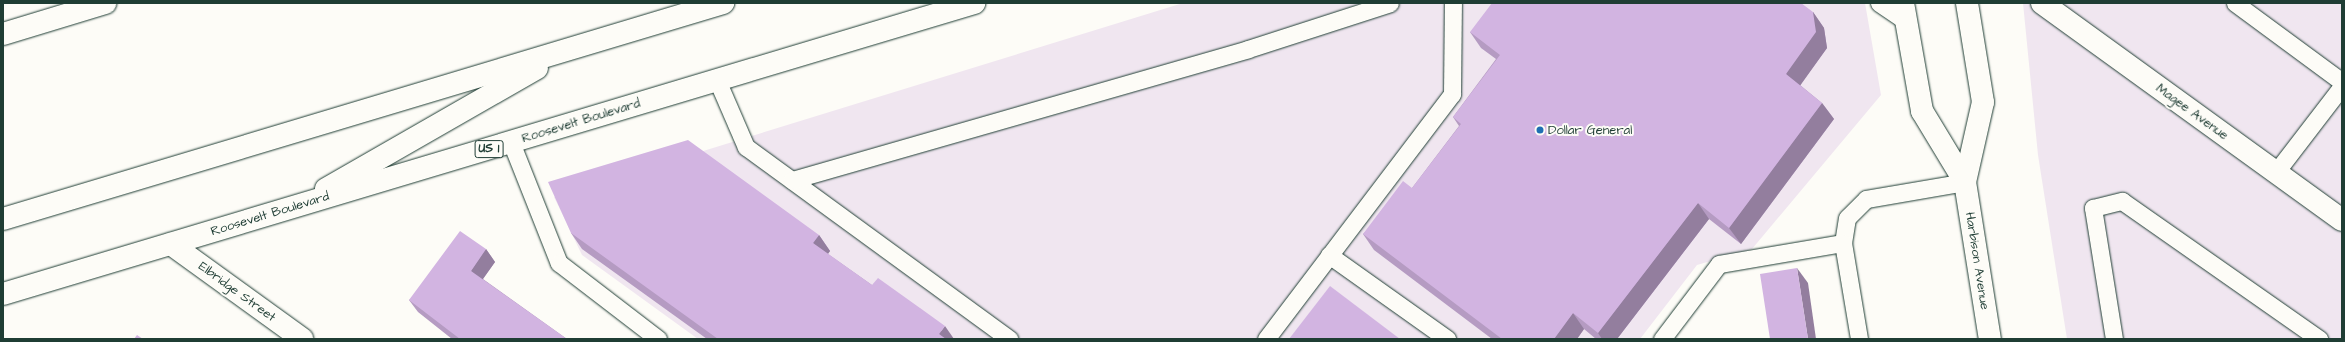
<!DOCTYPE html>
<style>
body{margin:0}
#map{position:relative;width:2345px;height:342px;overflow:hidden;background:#fdfcf7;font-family:"Architects Daughter",sans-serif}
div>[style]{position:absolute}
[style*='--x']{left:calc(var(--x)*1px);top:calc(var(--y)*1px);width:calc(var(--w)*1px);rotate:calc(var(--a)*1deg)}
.built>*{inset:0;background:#f0e6f0}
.roads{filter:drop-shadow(0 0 1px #1f3d34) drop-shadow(0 0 1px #1f3d34)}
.service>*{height:17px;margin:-8.5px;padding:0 8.5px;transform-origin:8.5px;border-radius:8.5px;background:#fdfcf7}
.minor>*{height:22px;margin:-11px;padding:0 11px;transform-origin:11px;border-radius:11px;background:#fdfcf7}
.primary>*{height:22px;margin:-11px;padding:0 11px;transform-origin:11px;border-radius:11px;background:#fdfcf7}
.trunk>*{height:22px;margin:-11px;padding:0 11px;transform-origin:11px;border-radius:11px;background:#fdfcf7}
.wall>*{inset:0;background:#b59bc2}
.shaded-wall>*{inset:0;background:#937e9e}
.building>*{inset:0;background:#d2b4e1}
.dots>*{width:11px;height:11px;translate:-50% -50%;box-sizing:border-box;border:2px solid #fdfcf7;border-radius:50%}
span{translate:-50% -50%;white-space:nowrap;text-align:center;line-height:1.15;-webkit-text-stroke:4px #fdfcf7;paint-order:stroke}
.shield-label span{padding:1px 3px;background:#fdfcf7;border:1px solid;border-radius:3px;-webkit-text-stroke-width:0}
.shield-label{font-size:12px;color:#1f3d34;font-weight:700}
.street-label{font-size:13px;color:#1f3d34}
.poi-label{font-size:13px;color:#1f3d34}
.left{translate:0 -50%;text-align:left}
.frame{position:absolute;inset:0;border:4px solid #1f3d34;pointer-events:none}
</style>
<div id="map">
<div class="built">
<div style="clip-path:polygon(1183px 3px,1865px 3px,1881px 95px,1752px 249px,1697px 265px,1640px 339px,698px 339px,582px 255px,554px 197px)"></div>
<div style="clip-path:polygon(2023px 3px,2342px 3px,2342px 339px,2067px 339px,2038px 155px)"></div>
</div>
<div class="roads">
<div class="service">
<div style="--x:1879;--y:3;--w:32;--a:34"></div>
<div style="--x:2235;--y:3;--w:133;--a:36.4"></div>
<div style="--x:717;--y:80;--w:73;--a:66.6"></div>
<div style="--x:746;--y:147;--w:326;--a:36.1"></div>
<div style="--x:511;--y:142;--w:130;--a:68.4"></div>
<div style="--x:559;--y:263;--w:125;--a:37.5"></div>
<div style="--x:2276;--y:172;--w:108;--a:-52.5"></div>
<div style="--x:792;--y:180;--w:474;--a:-16"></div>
<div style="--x:1248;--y:49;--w:149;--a:-17.9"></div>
<div style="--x:1843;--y:243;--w:25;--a:-81"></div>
<div style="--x:1847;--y:218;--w:27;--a:-45"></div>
<div style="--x:1866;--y:199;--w:100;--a:-9.7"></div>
<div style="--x:1329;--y:255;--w:145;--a:35.4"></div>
<div style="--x:1266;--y:339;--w:308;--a:-52.8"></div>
<div style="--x:1452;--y:94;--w:91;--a:-89.4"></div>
<div style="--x:1662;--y:339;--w:94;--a:-52.8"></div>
<div style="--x:1719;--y:264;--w:126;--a:-9.6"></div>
<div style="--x:1843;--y:243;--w:97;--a:80.5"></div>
<div style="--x:2114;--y:339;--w:133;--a:-99.1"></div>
<div style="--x:2093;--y:208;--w:30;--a:-14"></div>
<div style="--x:2122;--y:201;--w:241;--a:35"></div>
</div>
<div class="minor">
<div style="--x:2042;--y:3;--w:370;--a:35.9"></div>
<div style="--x:171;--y:244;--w:162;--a:35.9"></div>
</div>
<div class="primary">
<div style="--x:1903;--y:3;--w:110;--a:80"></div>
<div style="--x:1922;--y:111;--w:83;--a:58.8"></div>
<div style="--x:1965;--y:182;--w:159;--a:81"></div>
<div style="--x:1965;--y:182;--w:82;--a:-77.3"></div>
<div style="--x:1983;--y:102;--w:100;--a:-99.2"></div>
</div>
<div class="trunk">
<div style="--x:3;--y:34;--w:107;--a:-16.9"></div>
<div style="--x:326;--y:189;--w:243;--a:-29.8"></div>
<div style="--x:3;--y:219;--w:752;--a:-16.7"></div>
<div style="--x:3;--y:294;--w:1014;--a:-16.68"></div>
</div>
</div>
<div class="wall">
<div style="clip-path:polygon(1813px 12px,1824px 28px,1827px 48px,1800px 85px,1822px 103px,1834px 119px,1741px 244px,1709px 219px,1617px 339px,1596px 339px,1584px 329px,1577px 339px,1492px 339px,1374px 250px,1363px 234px,1412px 188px,1459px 126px,1453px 117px,1496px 59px,1481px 48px,1470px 32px)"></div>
<div style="clip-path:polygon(571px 233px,819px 235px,830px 251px,828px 254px,872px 285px,954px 339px,707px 339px,582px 249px)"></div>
<div style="clip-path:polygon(486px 249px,495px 262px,483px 279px,567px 339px,452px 339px,418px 312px,409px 300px)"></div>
</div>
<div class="shaded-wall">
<div style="clip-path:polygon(1813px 12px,1824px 28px,1827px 48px,1797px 90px,1786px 74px)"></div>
<div style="clip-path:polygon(1822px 103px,1834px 119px,1741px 244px,1729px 228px)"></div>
<div style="clip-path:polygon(1698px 203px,1709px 219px,1617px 339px,1602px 339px,1598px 333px)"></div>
<div style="clip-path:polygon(819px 235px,830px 251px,824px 259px,813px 243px)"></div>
<div style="clip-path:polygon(486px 249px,495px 262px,480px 283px,471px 271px)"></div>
<div style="clip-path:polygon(1797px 268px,1808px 283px,1816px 339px,1808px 339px)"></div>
<div style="clip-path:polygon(1573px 313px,1584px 329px,1577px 339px,1554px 339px)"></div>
<div style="clip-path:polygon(945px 326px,954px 339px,943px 339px,939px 334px)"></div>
</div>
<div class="building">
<div style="clip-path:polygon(1492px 3px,1801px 3px,1813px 12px,1816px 32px,1786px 74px,1822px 103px,1729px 228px,1698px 203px,1598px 333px,1573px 313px,1554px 339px,1502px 339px,1363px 234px,1403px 181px,1412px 188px,1461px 124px,1453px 117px,1500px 55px,1470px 32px)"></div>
<div style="clip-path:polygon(688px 140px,819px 235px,813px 243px,872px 285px,878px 278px,945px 326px,939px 334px,946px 339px,718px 339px,571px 233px,548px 182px)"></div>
<div style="clip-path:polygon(460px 231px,486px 249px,471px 271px,567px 339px,460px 339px,409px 300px)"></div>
<div style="clip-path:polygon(1797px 268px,1808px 339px,1770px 339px,1760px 274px)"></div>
<div style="clip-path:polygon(1330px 286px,1400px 339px,1289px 339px)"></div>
<div style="clip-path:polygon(137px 335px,143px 339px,134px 339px)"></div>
</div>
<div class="dots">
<div style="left:1540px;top:130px;background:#1f6fb2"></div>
</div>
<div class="shield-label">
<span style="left:489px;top:149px">US 1</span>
</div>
<div class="street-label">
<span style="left:2192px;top:112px;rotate:36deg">Magee Avenue</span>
<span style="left:581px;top:121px;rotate:-17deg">Roosevelt Boulevard</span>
<span style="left:270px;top:214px;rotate:-17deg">Roosevelt Boulevard</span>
<span style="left:1977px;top:261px;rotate:81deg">Harbison Avenue</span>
<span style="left:237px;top:292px;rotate:36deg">Elbridge Street</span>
</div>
<div class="poi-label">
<span class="left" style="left:1548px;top:130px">Dollar General</span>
</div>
<div class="frame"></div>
</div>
